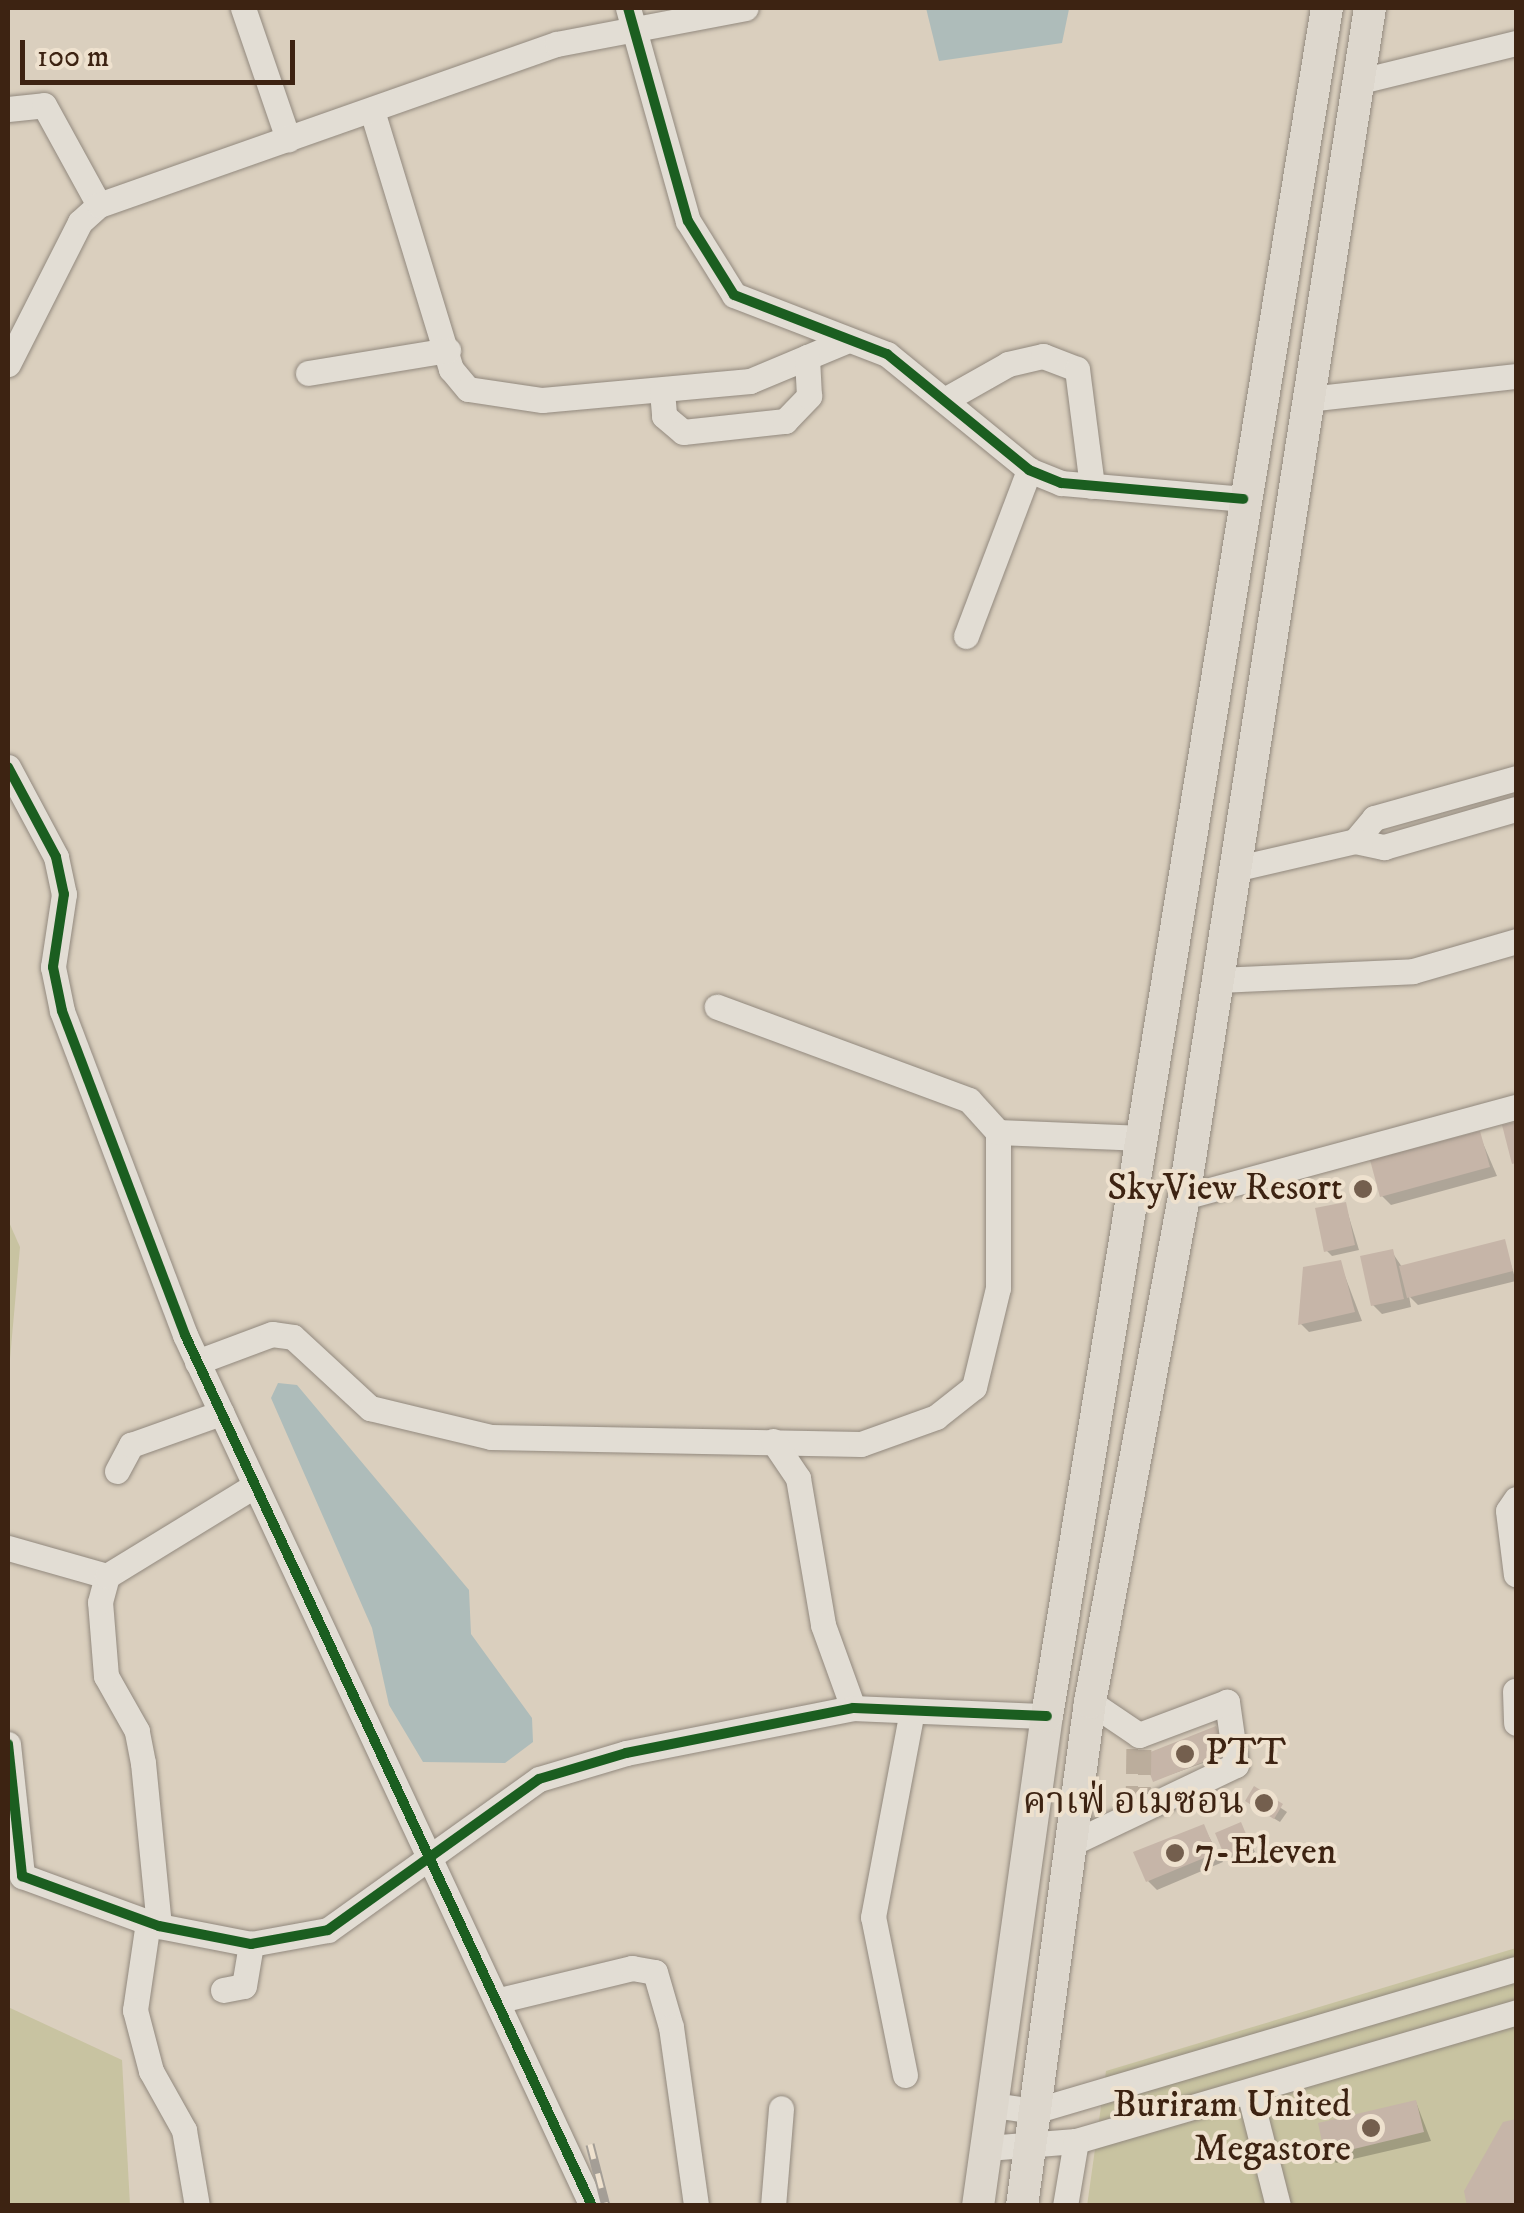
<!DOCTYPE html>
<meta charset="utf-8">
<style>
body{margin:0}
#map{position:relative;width:1524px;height:2213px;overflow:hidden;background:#dacfbe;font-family:"IM FELL DW Pica","Noto Serif Thai",serif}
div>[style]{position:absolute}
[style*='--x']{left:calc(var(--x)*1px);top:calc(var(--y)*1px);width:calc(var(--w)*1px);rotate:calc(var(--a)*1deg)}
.green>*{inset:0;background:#c8c3a1}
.water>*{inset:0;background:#aebcba}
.shadow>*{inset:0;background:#0003}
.building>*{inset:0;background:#c6b5a8}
.minor-tunnel>*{height:25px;margin-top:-12.5px;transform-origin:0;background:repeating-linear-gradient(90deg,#bbad9c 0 25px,transparent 0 37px)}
.roads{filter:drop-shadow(0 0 2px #92897e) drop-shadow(0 0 2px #92897e)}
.minor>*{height:25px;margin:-12.5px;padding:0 12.5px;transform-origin:12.5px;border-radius:12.5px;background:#e2ddd4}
.major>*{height:32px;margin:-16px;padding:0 16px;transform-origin:16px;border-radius:16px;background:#ddd7cd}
.rail>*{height:9px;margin-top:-4.5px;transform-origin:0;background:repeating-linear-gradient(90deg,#eee1ce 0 15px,#a49e96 0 30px);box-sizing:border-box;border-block:2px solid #a49e96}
.cycleway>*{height:10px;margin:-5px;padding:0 5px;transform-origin:5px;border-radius:5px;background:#1b5e20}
.dots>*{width:28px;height:28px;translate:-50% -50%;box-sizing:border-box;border:5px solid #eee1ce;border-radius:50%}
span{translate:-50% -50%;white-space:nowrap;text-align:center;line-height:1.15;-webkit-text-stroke:8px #eee1ce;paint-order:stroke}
.poi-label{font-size:38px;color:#3d2312}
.right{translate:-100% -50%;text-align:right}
.left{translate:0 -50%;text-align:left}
.frame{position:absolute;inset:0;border:10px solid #3d2312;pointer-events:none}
.scale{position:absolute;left:20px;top:40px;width:275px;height:45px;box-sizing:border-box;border:5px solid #3d2312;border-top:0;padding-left:12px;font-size:30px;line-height:35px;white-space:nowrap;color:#3d2312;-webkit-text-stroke:8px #eee1ce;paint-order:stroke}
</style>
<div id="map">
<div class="green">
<div style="clip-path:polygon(8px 1220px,20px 1247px,8px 1381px)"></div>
<div style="clip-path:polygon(1516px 1948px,1516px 2205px,1087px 2206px,1106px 2071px)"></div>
<div style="clip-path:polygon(8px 2007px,122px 2060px,130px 2205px,8px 2205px)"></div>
</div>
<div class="water">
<div style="clip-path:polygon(926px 8px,1069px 8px,1069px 9px,1062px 43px,939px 61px)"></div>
<div style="clip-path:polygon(278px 1383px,297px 1385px,469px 1590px,471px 1634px,532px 1718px,533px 1742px,505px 1763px,423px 1762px,389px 1705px,372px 1628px,271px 1398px)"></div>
</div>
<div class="shadow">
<div style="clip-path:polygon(1479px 1134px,1497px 1176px,1391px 1205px,1382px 1196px)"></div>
<div style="clip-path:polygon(1345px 1204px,1359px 1250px,1332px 1256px,1327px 1251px)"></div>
<div style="clip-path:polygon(1504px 1242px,1516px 1281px,1418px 1305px,1409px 1296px,1411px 1307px,1382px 1314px,1373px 1305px,1392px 1252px,1402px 1267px)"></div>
<div style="clip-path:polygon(1340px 1263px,1362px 1321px,1309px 1332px,1301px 1324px)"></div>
<div style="clip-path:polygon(1217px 1731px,1226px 1755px,1155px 1780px)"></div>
<div style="clip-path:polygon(1254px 1790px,1287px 1812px,1280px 1822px,1253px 1806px)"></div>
<div style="clip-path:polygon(1240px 1825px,1255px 1852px,1233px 1861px,1227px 1856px)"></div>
<div style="clip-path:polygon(1203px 1826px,1223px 1862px,1157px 1890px,1148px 1881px)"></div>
<div style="clip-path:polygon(1416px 2102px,1431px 2141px,1336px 2163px,1327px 2154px)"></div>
</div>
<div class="building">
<div style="clip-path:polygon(1516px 1122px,1516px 1163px,1512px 1164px,1502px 1125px)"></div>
<div style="clip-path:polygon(1480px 1131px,1490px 1167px,1380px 1197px,1370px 1160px)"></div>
<div style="clip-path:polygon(1346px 1202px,1355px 1245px,1324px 1252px,1315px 1208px)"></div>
<div style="clip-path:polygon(1505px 1239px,1513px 1271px,1407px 1298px,1399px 1266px)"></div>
<div style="clip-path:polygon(1393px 1249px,1404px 1299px,1371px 1306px,1360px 1256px)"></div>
<div style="clip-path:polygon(1341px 1260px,1355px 1312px,1298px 1325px,1303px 1267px)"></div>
<div style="clip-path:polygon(1216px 1726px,1226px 1753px,1153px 1782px,1143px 1755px)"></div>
<div style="clip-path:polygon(1254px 1786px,1283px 1804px,1274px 1819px,1245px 1801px)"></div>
<div style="clip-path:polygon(1241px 1822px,1251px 1846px,1225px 1857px,1215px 1833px)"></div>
<div style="clip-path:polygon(1204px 1824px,1216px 1853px,1146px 1882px,1133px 1852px)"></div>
<div style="clip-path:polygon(1416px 2100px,1424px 2132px,1325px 2156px,1318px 2123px)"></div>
<div style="clip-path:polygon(1516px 2119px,1516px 2206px,1467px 2206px,1464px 2191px,1503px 2122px)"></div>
</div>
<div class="minor-tunnel">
<div style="--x:1138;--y:1811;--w:76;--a:-89.2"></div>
</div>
<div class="roads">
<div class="minor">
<div style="--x:243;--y:8;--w:139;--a:71"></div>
<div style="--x:628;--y:8;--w:221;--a:74.3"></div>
<div style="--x:688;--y:221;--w:87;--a:58.1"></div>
<div style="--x:734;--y:295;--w:164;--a:21.1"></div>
<div style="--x:887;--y:354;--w:183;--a:39.2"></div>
<div style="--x:1029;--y:470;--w:35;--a:22"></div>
<div style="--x:1061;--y:483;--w:183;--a:5"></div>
<div style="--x:1361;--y:81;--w:160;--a:-13.8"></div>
<div style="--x:8;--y:109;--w:36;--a:-6"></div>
<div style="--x:44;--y:105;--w:114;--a:61.2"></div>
<div style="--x:373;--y:114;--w:267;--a:73"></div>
<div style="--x:451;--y:369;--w:26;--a:50"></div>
<div style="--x:468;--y:389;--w:75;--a:8.5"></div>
<div style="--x:542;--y:400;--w:209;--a:-5.2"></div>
<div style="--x:750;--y:381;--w:106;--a:-22.7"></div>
<div style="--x:8;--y:364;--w:159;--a:-63.1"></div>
<div style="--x:80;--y:222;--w:25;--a:-42"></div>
<div style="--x:99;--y:205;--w:485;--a:-19.4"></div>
<div style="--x:557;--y:44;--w:192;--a:-10.8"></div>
<div style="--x:308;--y:373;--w:142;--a:-9.3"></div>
<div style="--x:662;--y:391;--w:25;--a:85"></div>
<div style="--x:664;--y:416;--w:25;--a:40"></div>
<div style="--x:683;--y:432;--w:103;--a:-6.2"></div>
<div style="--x:785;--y:421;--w:35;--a:-46"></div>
<div style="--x:809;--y:396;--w:39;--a:-93"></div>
<div style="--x:948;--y:398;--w:69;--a:-29.5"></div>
<div style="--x:1008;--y:364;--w:36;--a:-13"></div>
<div style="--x:1043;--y:356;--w:36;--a:21"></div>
<div style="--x:1077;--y:369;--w:118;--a:82.7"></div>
<div style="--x:1308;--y:399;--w:209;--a:-6.3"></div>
<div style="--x:966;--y:636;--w:178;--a:-69.2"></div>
<div style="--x:8;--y:767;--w:102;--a:61.9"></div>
<div style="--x:56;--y:857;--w:38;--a:78"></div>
<div style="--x:64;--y:894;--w:74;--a:98.6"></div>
<div style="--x:53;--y:967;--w:45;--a:78.4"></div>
<div style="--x:62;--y:1011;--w:347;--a:69.2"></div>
<div style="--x:185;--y:1335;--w:961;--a:64.95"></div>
<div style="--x:1355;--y:841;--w:30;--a:-50"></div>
<div style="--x:1374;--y:818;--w:148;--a:-15.7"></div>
<div style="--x:1234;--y:869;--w:124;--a:-13"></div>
<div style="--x:1355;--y:841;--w:30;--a:12"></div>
<div style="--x:1384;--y:847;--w:137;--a:-16.1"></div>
<div style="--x:1218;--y:980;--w:195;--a:-2.6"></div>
<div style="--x:1413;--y:971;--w:107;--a:-16.2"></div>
<div style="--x:998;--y:1132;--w:145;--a:2.4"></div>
<div style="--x:1184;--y:1197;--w:344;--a:-15.2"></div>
<div style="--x:197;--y:1362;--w:80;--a:-20.5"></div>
<div style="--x:272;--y:1334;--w:21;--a:8"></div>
<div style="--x:293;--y:1337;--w:105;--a:42.7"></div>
<div style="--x:370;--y:1408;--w:124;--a:13.5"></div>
<div style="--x:491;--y:1437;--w:370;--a:1.1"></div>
<div style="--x:861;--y:1444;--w:80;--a:-19.8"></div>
<div style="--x:936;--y:1417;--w:48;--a:-38.3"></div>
<div style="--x:974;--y:1387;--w:102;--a:-76.4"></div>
<div style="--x:998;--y:1288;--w:156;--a:-90"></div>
<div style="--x:998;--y:1132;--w:43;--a:-132.2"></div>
<div style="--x:969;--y:1100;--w:269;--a:-159.7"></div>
<div style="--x:773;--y:1441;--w:45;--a:56"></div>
<div style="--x:798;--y:1478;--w:149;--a:80.3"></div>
<div style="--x:823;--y:1625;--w:88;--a:70.1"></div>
<div style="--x:117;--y:1471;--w:30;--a:-62"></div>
<div style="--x:131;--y:1445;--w:96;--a:-19.6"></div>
<div style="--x:1516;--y:1499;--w:14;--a:124"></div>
<div style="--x:1508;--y:1511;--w:64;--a:82.9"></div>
<div style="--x:8;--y:1548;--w:103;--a:15.8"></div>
<div style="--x:1515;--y:1691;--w:32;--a:88"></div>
<div style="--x:8;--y:1744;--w:133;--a:83.9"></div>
<div style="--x:22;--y:1876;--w:146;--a:20.1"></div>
<div style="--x:159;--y:1926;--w:94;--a:11.1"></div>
<div style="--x:251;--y:1944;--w:78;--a:-10.3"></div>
<div style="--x:328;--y:1930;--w:259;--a:-35.6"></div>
<div style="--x:539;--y:1779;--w:91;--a:-16.6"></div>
<div style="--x:626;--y:1753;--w:231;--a:-11.2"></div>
<div style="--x:853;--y:1708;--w:194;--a:2.4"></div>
<div style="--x:1068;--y:1845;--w:186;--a:-25.5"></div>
<div style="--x:1236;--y:1765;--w:64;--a:-98.1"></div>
<div style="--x:1227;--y:1702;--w:94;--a:159.4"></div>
<div style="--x:1139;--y:1735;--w:59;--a:-146"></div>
<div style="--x:148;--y:1922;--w:89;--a:98.4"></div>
<div style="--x:135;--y:2010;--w:63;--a:75.3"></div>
<div style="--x:151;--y:2071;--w:68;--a:60.8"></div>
<div style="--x:184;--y:2130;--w:77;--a:80.3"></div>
<div style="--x:159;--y:1926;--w:164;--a:-95.6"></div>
<div style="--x:143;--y:1763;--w:33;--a:-101"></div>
<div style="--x:137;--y:1731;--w:63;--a:-119.4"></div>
<div style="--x:106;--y:1676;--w:74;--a:-94.6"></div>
<div style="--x:100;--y:1602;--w:27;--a:-75"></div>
<div style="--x:107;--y:1576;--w:172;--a:-31.5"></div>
<div style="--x:223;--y:1990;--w:21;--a:-11"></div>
<div style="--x:244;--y:1986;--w:43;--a:-80.5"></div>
<div style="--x:500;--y:2000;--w:136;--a:-13.6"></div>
<div style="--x:632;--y:1968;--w:23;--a:10"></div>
<div style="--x:655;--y:1972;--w:57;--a:73.8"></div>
<div style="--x:671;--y:2027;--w:181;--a:82"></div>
<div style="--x:905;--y:2075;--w:161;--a:-101.4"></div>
<div style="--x:873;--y:1917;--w:205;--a:-79.3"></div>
<div style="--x:1249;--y:2092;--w:118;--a:75.7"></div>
<div style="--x:993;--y:2105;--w:41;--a:8.3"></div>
<div style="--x:1034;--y:2111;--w:502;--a:-16.42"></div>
<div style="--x:987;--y:2148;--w:89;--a:-4.5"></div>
<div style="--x:1076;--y:2141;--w:459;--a:-16.3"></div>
<div style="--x:773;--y:2206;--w:98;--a:-85.3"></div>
<div style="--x:1065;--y:2206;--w:66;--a:-80.4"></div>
</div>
<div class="major">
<div style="--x:978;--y:2206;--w:495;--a:-82"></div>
<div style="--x:1047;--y:1716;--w:1731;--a:-80.69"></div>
<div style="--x:1022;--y:2206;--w:509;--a:-82.32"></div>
<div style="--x:1090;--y:1702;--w:514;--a:-79.46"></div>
<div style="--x:1184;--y:1197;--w:1203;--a:-81.11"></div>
</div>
</div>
<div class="rail">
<div style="--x:590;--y:2144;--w:64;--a:75.5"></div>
</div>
<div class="cycleway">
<div style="--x:628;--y:8;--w:221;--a:74.3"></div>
<div style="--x:688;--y:221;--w:87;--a:58.1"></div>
<div style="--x:734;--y:295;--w:164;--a:21.1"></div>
<div style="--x:887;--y:354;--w:183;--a:39.2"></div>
<div style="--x:1029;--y:470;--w:35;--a:22"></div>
<div style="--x:1061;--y:483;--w:183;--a:5"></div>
<div style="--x:8;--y:767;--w:102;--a:61.9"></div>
<div style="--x:56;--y:857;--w:38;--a:78"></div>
<div style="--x:64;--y:894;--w:74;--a:98.6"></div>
<div style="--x:53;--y:967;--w:45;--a:78.4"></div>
<div style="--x:62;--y:1011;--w:347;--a:69.2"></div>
<div style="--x:185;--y:1335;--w:961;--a:64.95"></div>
<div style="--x:8;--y:1744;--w:133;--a:83.9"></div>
<div style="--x:22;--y:1876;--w:146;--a:20.1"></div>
<div style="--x:159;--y:1926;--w:94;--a:11.1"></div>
<div style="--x:251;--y:1944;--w:78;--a:-10.3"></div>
<div style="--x:328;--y:1930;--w:259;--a:-35.6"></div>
<div style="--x:539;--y:1779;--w:91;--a:-16.6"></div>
<div style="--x:626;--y:1753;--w:231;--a:-11.2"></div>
<div style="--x:853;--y:1708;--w:194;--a:2.4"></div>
</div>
<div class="dots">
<div style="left:1363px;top:1189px;background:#745f4e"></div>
<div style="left:1185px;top:1754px;background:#745f4e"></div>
<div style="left:1264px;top:1803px;background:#745f4e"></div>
<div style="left:1175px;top:1853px;background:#745f4e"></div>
<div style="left:1371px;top:2128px;background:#745f4e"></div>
</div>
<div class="poi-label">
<span class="right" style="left:1343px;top:1189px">SkyView Resort</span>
<span class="left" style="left:1205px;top:1754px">PTT</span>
<span class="right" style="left:1244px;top:1803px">คาเฟ่ อเมซอน</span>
<span class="left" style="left:1195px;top:1853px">7-Eleven</span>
<span class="right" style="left:1351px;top:2128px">Buriram United<br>Megastore</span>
</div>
<div class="frame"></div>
<div class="scale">100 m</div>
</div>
